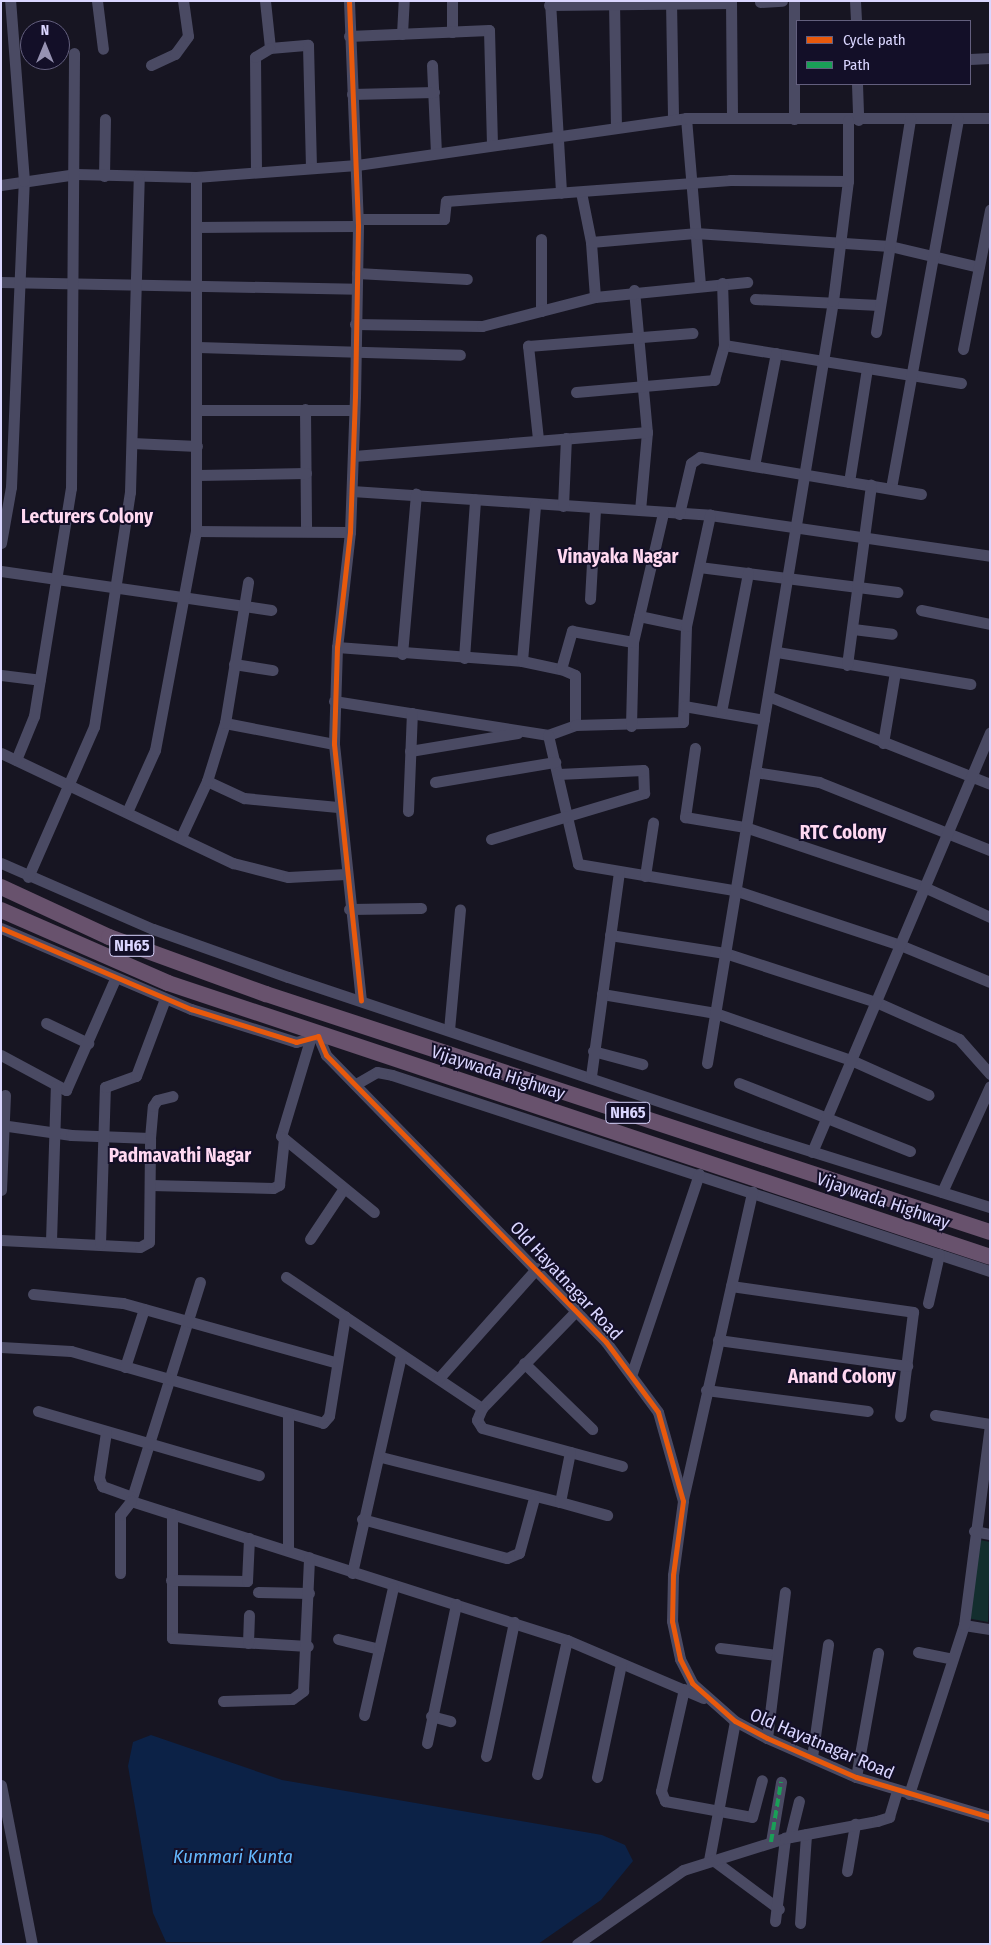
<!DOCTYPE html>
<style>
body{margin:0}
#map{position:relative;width:991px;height:1945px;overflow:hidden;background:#171522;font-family:"Fira Sans Condensed",sans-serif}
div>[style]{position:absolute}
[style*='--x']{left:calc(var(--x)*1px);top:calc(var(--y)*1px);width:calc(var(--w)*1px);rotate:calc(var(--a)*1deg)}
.green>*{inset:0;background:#132e2e}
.water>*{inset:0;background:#0c2247}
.minor>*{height:11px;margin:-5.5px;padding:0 5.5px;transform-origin:5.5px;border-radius:5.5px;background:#4a4a63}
.highway>*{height:16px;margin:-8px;padding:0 8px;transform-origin:8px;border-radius:8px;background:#68526d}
.quiet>*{height:4px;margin-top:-2px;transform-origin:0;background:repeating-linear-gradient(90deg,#1a9f57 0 8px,transparent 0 12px)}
.cycleway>*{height:5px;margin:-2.5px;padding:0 2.5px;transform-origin:2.5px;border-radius:2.5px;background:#e8590c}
span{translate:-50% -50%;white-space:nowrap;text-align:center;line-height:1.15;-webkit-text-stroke:4px #130f28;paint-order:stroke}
.shield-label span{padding:1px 4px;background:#130f28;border:1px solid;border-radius:4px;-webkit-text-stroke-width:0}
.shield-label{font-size:16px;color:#dad6ff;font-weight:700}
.street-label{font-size:18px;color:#dad6ff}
.neighbourhood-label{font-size:19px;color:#ffd8f1;font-weight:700}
.water-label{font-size:19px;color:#64b9ff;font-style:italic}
.frame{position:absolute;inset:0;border:2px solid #dad6ff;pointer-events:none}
.legend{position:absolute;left:796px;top:20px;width:175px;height:65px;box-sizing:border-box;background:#130f28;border:1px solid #635f7e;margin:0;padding:6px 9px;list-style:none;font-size:15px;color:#dad6ff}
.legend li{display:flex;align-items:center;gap:10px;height:25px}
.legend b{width:25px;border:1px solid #635f7e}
.north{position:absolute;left:20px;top:20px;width:50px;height:50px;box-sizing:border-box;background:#130f28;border:1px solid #635f7e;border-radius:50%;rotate:0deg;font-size:14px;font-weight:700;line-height:20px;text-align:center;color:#dad6ff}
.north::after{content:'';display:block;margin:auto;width:18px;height:22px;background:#9692b2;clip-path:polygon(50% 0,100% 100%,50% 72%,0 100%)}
</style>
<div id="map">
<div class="green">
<div style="clip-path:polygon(980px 1540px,990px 1542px,988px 1622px,967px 1618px)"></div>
</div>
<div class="water">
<div style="clip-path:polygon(151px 1735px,282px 1780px,602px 1835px,625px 1845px,633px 1861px,601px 1900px,538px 1944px,166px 1942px,153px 1913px,128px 1766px,133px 1742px)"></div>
</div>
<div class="minor">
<div style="--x:97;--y:1;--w:48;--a:82.9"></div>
<div style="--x:265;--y:1;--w:47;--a:83.9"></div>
<div style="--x:270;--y:48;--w:38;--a:-5"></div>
<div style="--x:308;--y:45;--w:121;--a:88.6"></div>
<div style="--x:349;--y:1;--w:225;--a:87.7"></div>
<div style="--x:358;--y:226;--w:170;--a:91"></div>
<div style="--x:355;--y:396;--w:136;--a:92.1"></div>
<div style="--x:350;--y:532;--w:116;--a:96.4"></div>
<div style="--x:337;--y:647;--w:97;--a:91.8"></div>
<div style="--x:334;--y:744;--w:258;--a:84"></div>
<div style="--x:550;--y:1;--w:192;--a:86.7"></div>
<div style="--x:614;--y:1;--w:124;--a:89.1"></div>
<div style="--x:671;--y:1;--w:119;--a:89"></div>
<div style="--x:731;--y:1;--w:117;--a:89.5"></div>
<div style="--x:794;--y:1;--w:118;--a:90"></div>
<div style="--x:855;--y:1;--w:20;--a:87"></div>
<div style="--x:760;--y:2;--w:22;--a:-3"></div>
<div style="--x:549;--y:5;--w:182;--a:-0.6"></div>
<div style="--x:452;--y:32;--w:31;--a:-90"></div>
<div style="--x:402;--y:34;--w:33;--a:-87"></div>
<div style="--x:349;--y:36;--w:140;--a:-2.5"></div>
<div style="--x:489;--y:30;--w:113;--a:88.5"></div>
<div style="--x:970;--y:59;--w:20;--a:-3"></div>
<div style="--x:151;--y:65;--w:26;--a:-25"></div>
<div style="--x:175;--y:54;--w:22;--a:-54"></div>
<div style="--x:188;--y:36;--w:35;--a:-98"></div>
<div style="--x:432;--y:65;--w:88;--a:87.4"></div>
<div style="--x:857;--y:84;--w:36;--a:88"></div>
<div style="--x:352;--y:94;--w:82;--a:-1.4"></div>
<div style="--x:686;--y:118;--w:168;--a:85.2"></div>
<div style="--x:256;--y:171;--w:114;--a:-90.5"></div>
<div style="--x:255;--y:57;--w:17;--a:-31"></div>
<div style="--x:104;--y:176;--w:57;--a:-89"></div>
<div style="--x:1;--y:185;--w:76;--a:-8.3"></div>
<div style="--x:76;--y:174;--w:120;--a:1.4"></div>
<div style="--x:196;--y:177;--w:161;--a:-4.3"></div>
<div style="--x:357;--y:165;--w:332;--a:-8.1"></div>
<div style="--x:686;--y:118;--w:304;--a:0"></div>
<div style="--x:581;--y:192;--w:51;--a:78.7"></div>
<div style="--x:358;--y:219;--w:86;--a:0"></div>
<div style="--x:444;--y:219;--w:18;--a:-84"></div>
<div style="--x:446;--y:201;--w:285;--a:-4.2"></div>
<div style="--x:730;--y:180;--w:118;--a:0.5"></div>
<div style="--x:197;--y:227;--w:161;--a:-0.4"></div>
<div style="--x:541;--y:239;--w:72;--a:90"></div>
<div style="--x:357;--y:273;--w:110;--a:3.1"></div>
<div style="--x:1;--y:282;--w:355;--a:1.1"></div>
<div style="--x:634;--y:290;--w:143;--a:84.8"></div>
<div style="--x:647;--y:432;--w:78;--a:95.1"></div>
<div style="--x:595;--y:297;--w:55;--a:-94.2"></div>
<div style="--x:591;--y:242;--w:104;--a:-4.9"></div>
<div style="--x:695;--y:233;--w:195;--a:3.8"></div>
<div style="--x:890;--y:246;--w:91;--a:13.3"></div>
<div style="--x:755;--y:299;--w:124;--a:2.8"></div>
<div style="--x:355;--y:324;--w:127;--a:0.9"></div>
<div style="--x:482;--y:326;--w:117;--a:-14.4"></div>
<div style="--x:595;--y:297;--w:153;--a:-5.6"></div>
<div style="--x:876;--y:332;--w:216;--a:-80.9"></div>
<div style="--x:724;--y:345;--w:240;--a:9.1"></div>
<div style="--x:198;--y:347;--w:262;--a:1.7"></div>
<div style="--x:963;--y:349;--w:142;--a:-79"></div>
<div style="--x:576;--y:392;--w:139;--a:-5"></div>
<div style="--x:714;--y:380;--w:36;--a:-74"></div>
<div style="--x:724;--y:345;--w:62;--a:-91.8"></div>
<div style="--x:305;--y:409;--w:120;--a:89.5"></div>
<div style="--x:197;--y:410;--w:156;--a:0"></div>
<div style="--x:538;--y:439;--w:94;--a:-96.1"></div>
<div style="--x:528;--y:346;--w:165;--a:-4.5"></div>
<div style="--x:132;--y:443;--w:65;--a:2.6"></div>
<div style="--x:354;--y:456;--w:294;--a:-4.7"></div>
<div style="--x:754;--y:466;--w:115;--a:-79"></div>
<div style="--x:197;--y:475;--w:109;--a:-1.1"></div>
<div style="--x:849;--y:482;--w:115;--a:-81"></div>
<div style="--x:891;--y:488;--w:375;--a:-79.7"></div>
<div style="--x:352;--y:491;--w:359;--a:3.8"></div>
<div style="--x:710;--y:515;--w:283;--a:8.3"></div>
<div style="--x:563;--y:506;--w:68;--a:-87.5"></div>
<div style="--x:679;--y:514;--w:52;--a:-76.8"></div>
<div style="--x:691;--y:463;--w:11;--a:-34"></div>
<div style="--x:700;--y:457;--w:224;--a:9.5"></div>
<div style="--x:196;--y:531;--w:154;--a:0.4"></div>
<div style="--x:1;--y:543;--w:57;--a:-79.9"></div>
<div style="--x:11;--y:487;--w:306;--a:-87.6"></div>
<div style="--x:24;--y:181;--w:181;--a:-94.4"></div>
<div style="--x:699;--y:567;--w:200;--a:7.2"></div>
<div style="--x:1;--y:571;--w:273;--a:8.2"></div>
<div style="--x:590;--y:599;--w:90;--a:-86.8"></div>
<div style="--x:921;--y:610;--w:70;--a:11.5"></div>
<div style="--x:639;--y:616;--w:48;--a:12"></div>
<div style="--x:853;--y:629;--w:39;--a:7"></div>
<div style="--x:337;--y:647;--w:186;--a:4.3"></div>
<div style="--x:522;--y:661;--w:40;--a:12"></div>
<div style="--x:561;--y:669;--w:15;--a:23"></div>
<div style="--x:575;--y:675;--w:50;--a:90"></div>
<div style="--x:777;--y:652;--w:196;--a:9.4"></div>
<div style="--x:402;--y:654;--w:161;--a:-85"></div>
<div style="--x:464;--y:658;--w:159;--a:-86"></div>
<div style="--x:522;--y:661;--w:157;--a:-85.2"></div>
<div style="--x:234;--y:664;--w:39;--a:9"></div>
<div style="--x:847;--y:665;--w:182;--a:-82.4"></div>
<div style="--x:561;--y:669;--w:40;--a:-74"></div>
<div style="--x:572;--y:631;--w:62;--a:10.2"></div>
<div style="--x:1;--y:675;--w:39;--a:7"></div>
<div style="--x:768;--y:696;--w:239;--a:21.6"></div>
<div style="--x:334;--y:701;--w:217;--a:9"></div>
<div style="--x:548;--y:735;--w:29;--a:-20"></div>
<div style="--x:575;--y:725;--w:108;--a:-1.6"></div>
<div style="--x:683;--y:722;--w:96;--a:-88.2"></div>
<div style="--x:686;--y:626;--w:114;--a:-77.8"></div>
<div style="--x:684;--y:706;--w:81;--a:9.9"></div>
<div style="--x:721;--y:712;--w:142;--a:-79"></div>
<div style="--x:225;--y:723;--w:111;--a:10.9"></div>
<div style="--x:631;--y:726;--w:84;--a:-88.6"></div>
<div style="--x:633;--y:642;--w:132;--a:-76.9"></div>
<div style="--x:548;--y:735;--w:132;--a:76.9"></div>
<div style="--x:578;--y:864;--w:158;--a:9.5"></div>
<div style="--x:734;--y:890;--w:175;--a:18.3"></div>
<div style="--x:900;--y:945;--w:97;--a:22.3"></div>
<div style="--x:883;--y:743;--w:72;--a:-80.4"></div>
<div style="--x:695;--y:748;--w:70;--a:98.2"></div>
<div style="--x:685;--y:817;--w:61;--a:9.5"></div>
<div style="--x:745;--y:827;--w:189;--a:18.5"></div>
<div style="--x:924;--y:887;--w:72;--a:24.4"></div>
<div style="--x:410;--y:751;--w:109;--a:-9.5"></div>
<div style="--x:1;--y:753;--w:257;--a:25.4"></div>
<div style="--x:233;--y:863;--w:57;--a:14.3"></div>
<div style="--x:288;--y:877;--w:58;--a:-3"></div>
<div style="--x:16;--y:760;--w:48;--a:-67.8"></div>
<div style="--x:34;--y:716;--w:231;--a:-80.8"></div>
<div style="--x:71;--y:488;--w:435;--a:-89.6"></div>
<div style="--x:755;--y:772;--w:65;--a:8.9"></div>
<div style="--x:819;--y:782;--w:184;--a:21.7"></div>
<div style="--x:207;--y:781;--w:41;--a:24.7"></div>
<div style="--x:244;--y:798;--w:94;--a:5.5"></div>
<div style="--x:435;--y:782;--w:122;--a:-9.5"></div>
<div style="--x:408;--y:811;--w:98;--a:-87.7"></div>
<div style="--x:127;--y:812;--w:68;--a:-65.7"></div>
<div style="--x:155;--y:750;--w:223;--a:-79.4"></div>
<div style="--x:196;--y:531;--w:354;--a:-90"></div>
<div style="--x:181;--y:837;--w:62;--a:-65.1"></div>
<div style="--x:207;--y:781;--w:61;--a:-72.8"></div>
<div style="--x:225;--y:723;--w:143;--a:-80.7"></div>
<div style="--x:491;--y:839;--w:160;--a:-16.7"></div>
<div style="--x:644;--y:793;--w:23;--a:-92"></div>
<div style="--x:643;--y:770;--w:85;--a:177.3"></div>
<div style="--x:1;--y:863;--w:166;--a:23.5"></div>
<div style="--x:153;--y:929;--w:143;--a:19.6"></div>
<div style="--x:288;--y:977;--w:504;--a:18.51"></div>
<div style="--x:766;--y:1137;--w:235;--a:17.4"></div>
<div style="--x:645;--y:876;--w:54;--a:-81.4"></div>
<div style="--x:28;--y:877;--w:164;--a:-66.3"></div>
<div style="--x:94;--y:727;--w:238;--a:-81.3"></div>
<div style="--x:130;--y:492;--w:314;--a:-88.4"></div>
<div style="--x:349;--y:909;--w:72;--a:-0.8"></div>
<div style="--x:1;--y:928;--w:207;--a:23.1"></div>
<div style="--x:191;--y:1009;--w:110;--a:17.4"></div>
<div style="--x:296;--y:1042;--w:23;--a:-15"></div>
<div style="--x:318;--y:1036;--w:21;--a:67"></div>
<div style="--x:326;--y:1055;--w:401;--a:45.7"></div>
<div style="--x:606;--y:1342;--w:87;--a:53.4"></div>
<div style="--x:658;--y:1412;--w:92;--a:74.3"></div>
<div style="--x:683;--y:1501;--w:75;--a:97.7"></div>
<div style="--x:673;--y:1575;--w:46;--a:91.2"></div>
<div style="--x:672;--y:1621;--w:39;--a:78"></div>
<div style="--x:680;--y:1659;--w:27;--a:63"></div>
<div style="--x:692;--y:1683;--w:57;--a:41.5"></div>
<div style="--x:735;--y:1721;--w:36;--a:28"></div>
<div style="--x:767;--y:1738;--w:97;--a:23.7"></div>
<div style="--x:856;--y:1777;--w:140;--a:16.6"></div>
<div style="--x:610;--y:935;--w:116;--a:8.9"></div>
<div style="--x:725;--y:953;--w:159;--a:18"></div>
<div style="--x:876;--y:1002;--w:91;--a:24"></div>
<div style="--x:959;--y:1039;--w:47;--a:48.5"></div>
<div style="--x:602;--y:994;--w:115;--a:9.5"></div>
<div style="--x:715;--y:1013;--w:144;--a:19.1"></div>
<div style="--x:851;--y:1060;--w:85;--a:24.2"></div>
<div style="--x:46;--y:1023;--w:47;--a:25.5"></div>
<div style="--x:449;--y:1030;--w:121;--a:-84.8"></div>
<div style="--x:310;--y:1040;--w:100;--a:106.8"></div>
<div style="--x:281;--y:1136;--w:120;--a:39.3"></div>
<div style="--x:593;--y:1051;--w:51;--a:14.9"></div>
<div style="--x:1;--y:1055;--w:74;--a:28.3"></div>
<div style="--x:66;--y:1090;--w:121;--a:-66.2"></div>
<div style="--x:707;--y:1063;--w:772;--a:-80.61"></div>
<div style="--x:833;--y:301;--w:121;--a:-82.9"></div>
<div style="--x:848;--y:181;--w:61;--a:-90"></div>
<div style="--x:591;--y:1076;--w:206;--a:-82.2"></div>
<div style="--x:739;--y:1083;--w:184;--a:21.7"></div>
<div style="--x:356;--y:1084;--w:24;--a:-30"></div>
<div style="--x:377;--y:1072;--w:15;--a:11"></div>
<div style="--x:392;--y:1075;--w:629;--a:18.15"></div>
<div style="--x:1;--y:1125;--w:71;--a:8.1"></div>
<div style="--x:71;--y:1135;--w:79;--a:2.2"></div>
<div style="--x:150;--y:1138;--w:32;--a:-85"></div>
<div style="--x:153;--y:1106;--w:7;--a:-56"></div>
<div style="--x:157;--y:1100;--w:16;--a:-14"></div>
<div style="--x:812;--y:1152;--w:456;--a:-67"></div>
<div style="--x:150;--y:1185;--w:123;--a:1.4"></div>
<div style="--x:273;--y:1188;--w:7;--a:-27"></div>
<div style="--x:279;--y:1185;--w:47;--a:-83.9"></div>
<div style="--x:1;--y:1190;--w:95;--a:-87.6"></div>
<div style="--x:942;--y:1192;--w:116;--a:-65.6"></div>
<div style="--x:310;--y:1239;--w:61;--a:-56.3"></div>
<div style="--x:1;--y:1240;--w:139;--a:2.9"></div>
<div style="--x:140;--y:1247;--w:10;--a:-29"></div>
<div style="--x:149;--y:1242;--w:104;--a:-89.4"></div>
<div style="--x:51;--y:1241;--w:155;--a:-88.2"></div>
<div style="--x:100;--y:1244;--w:157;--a:-88.2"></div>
<div style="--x:105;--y:1087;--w:33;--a:-20"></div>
<div style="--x:136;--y:1076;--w:82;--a:-69.4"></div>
<div style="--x:286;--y:1277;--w:236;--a:33.8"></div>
<div style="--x:200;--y:1282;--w:230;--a:107.5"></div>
<div style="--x:131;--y:1501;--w:458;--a:17.7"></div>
<div style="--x:567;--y:1640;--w:148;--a:23.1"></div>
<div style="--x:731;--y:1286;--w:184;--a:8.1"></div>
<div style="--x:913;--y:1312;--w:105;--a:97.1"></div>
<div style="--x:33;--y:1294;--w:90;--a:5.7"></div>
<div style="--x:123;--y:1303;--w:219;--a:15.6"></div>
<div style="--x:928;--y:1303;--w:50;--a:-77.3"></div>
<div style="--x:577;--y:1310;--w:136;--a:134.1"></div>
<div style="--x:482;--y:1408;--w:13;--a:113"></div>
<div style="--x:477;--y:1420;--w:9;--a:58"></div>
<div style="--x:482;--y:1428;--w:145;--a:15.2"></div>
<div style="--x:718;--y:1340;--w:191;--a:7.8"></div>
<div style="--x:1;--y:1347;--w:70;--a:3.3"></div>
<div style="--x:71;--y:1351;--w:262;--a:15.9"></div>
<div style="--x:323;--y:1423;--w:9;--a:-49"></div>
<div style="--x:329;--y:1416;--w:101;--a:-80.9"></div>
<div style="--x:524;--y:1363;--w:95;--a:44.1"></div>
<div style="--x:125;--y:1367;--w:61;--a:-71.9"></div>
<div style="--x:632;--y:1373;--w:210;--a:-71.4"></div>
<div style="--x:439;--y:1378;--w:147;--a:-48.3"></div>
<div style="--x:706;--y:1390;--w:163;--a:7.4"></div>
<div style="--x:38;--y:1411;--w:230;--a:16.2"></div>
<div style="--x:935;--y:1415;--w:56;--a:9.3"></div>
<div style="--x:106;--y:1432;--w:47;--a:98.7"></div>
<div style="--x:99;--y:1478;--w:9;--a:69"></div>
<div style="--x:102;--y:1486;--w:32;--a:20"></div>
<div style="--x:381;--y:1457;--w:185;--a:14.1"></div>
<div style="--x:560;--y:1502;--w:51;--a:-78.7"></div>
<div style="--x:683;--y:1499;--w:315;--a:-77.3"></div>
<div style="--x:560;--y:1502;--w:49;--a:15.5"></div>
<div style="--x:172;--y:1514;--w:124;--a:90"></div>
<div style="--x:172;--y:1638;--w:136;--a:3.4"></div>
<div style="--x:362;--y:1519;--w:150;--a:15.1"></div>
<div style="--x:507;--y:1558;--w:13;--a:-23"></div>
<div style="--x:519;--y:1553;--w:57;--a:-74.7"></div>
<div style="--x:974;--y:1531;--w:16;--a:11"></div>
<div style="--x:288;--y:1550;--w:134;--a:-90"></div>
<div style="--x:120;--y:1573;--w:58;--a:-90"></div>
<div style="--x:120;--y:1515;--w:18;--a:-52"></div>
<div style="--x:352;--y:1573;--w:223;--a:-77.3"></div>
<div style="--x:171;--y:1580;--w:76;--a:0.8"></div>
<div style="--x:247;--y:1581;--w:43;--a:-87.3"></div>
<div style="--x:258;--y:1592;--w:51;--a:1.1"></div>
<div style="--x:964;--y:1625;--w:26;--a:9"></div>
<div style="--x:338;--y:1639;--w:42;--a:13.7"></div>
<div style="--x:248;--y:1643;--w:28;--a:-88"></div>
<div style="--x:720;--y:1648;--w:57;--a:7"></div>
<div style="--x:918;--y:1652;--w:33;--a:11"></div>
<div style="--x:684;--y:1689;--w:105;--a:102.7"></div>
<div style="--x:661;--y:1791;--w:11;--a:68"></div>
<div style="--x:665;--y:1801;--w:88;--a:10.4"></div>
<div style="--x:752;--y:1817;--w:38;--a:-75"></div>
<div style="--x:223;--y:1701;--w:69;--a:-1.7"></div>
<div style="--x:292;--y:1699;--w:14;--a:-36"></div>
<div style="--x:303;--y:1691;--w:134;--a:-87.4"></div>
<div style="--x:364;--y:1715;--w:131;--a:-77.2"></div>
<div style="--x:431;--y:1716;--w:20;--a:15"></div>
<div style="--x:767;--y:1738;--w:147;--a:-83"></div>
<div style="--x:427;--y:1743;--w:142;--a:-78.2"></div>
<div style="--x:486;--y:1756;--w:137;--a:-78.2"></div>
<div style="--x:812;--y:1757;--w:114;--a:-81.9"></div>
<div style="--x:537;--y:1774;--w:137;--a:-77.4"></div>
<div style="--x:597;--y:1777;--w:116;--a:-78"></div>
<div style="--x:856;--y:1777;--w:126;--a:-79.9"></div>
<div style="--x:1;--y:1785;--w:162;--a:79"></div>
<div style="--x:909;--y:1794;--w:178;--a:-72"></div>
<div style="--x:964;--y:1625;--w:202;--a:-82.6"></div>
<div style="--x:790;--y:1837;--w:37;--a:-76"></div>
<div style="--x:771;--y:1842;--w:61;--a:-80.5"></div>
<div style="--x:709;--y:1860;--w:141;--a:-79.4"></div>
<div style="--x:713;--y:1860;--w:82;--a:36.6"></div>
<div style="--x:847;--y:1871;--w:48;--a:-80.3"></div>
<div style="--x:775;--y:1921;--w:84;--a:-83.1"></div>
<div style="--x:800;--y:1923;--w:89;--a:-86.1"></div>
<div style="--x:577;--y:1944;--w:129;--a:-34.9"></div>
<div style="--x:683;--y:1870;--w:107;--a:-17.4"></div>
<div style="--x:785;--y:1838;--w:94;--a:-10.5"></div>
<div style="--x:877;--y:1821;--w:13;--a:-18"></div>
<div style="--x:889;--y:1817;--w:28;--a:-73"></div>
</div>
<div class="highway">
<div style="--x:1;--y:887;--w:119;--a:24.8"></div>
<div style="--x:109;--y:937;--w:167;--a:20"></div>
<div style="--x:266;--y:994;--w:762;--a:18.2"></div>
<div style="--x:1;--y:910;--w:182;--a:23.6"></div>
<div style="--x:168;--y:983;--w:866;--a:18.43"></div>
</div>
<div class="quiet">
<div style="--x:771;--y:1842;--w:61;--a:-80.5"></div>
</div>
<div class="cycleway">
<div style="--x:349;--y:1;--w:225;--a:87.7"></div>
<div style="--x:358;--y:226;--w:170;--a:91"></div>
<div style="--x:355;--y:396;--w:136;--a:92.1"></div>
<div style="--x:350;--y:532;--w:116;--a:96.4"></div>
<div style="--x:337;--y:647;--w:97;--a:91.8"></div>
<div style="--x:334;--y:744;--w:258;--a:84"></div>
<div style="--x:1;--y:928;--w:207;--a:23.1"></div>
<div style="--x:191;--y:1009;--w:110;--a:17.4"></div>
<div style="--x:296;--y:1042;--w:23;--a:-15"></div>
<div style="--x:318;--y:1036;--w:21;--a:67"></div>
<div style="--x:326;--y:1055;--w:401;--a:45.7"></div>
<div style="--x:606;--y:1342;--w:87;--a:53.4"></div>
<div style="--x:658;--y:1412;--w:92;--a:74.3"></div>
<div style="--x:683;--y:1501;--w:75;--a:97.7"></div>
<div style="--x:673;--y:1575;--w:46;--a:91.2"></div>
<div style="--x:672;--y:1621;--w:39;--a:78"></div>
<div style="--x:680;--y:1659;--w:27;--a:63"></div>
<div style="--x:692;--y:1683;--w:57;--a:41.5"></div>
<div style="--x:735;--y:1721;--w:36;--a:28"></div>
<div style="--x:767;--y:1738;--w:97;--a:23.7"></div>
<div style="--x:856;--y:1777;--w:140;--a:16.6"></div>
</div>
<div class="shield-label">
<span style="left:132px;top:946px">NH65</span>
<span style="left:628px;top:1113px">NH65</span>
</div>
<div class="street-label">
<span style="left:498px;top:1073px;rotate:18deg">Vijaywada Highway</span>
<span style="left:883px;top:1201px;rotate:19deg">Vijaywada Highway</span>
<span style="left:566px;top:1281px;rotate:47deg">Old Hayatnagar Road</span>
<span style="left:822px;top:1744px;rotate:23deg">Old Hayatnagar Road</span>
</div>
<div class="neighbourhood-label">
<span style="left:87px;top:517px">Lecturers Colony</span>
<span style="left:618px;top:557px">Vinayaka Nagar</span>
<span style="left:843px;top:833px">RTC Colony</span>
<span style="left:180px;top:1156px">Padmavathi Nagar</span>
<span style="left:842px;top:1377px">Anand Colony</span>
</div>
<div class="water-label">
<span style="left:233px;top:1857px">Kummari Kunta</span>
</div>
<div class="frame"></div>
<ul class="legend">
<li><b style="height:6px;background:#e8590c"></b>Cycle path</li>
<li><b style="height:6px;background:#1a9f57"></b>Path</li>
</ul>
<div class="north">N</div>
</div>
